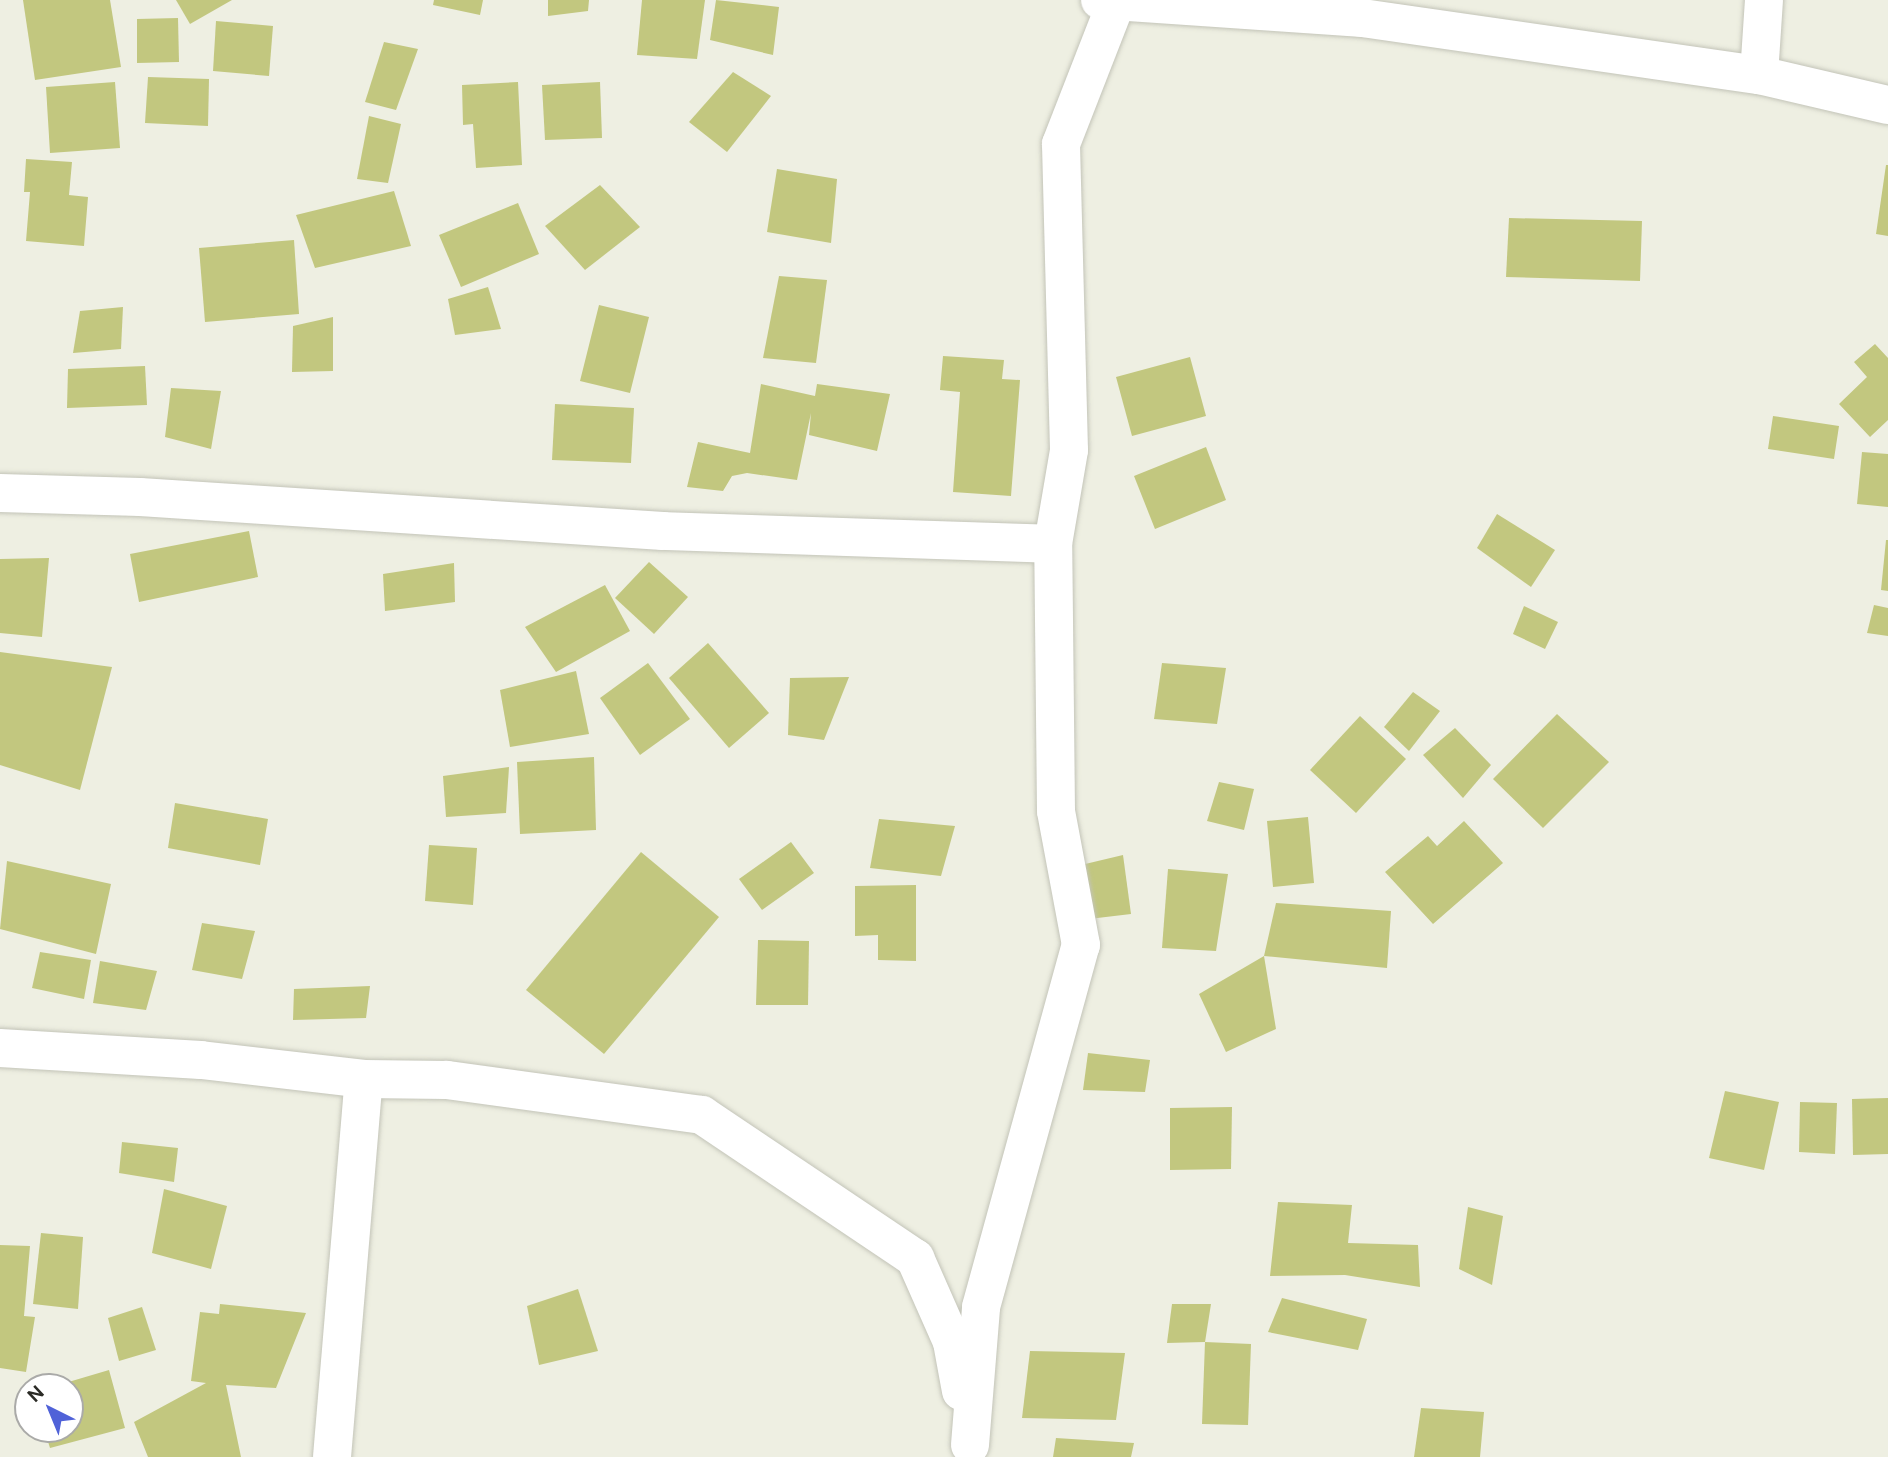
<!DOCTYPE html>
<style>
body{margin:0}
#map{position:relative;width:1888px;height:1457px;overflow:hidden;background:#eeefe2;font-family:"DM Sans",sans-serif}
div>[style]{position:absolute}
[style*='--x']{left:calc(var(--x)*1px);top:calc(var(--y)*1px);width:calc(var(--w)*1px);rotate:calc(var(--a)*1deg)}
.building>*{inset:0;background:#c2c77f}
.roads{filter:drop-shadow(0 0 2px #c3c4b8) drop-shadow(0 0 2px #c3c4b8)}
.street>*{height:38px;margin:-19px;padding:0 19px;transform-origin:19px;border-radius:19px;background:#fff}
span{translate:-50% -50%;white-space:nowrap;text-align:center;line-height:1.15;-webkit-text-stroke:6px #fff;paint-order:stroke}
.north{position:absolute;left:14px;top:1373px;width:70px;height:70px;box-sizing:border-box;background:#fff;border:2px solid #aaaaa8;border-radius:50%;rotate:317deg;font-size:19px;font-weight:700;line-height:28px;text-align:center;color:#2b2b26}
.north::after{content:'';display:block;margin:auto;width:24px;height:32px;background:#5062d8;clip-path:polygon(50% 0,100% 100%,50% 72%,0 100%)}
</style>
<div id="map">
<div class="building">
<div style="clip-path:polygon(23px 0,110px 0,121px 67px,35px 80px)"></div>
<div style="clip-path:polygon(176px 0,232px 0,190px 24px)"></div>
<div style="clip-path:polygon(434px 0,483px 0,480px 15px,433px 5px)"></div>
<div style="clip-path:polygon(548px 0,589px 0,588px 11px,548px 16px)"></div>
<div style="clip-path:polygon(642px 0,705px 0,697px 59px,637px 55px)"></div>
<div style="clip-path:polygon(716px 0,779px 7px,773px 55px,710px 40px)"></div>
<div style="clip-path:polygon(178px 18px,179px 62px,137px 63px,137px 19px)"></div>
<div style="clip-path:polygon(216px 21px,273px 26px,269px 76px,213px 71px)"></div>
<div style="clip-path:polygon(384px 42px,418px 49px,396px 110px,365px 102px)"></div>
<div style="clip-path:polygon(733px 72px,771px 96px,727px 152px,689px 122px)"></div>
<div style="clip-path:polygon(148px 77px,209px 79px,208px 126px,145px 123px)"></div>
<div style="clip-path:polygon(115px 82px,120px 148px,50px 153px,46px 87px)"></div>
<div style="clip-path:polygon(518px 82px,522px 165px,476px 168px,473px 124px,463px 125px,462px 85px)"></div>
<div style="clip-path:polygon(600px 82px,602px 138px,545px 140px,542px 85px)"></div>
<div style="clip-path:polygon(369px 116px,401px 124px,388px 183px,357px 179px)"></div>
<div style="clip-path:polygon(26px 159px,72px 162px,69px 195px,88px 197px,84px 246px,26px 241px,30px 192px,24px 192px)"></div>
<div style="clip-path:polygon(1886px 165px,1888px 165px,1888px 236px,1876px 234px)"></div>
<div style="clip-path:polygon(777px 169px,837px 179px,831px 243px,767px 232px)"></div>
<div style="clip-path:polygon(600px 185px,640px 227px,585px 270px,545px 226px)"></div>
<div style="clip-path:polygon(394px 191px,411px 246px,315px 268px,296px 215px)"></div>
<div style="clip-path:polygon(518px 203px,539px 254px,461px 287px,439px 235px)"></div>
<div style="clip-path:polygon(1509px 218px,1642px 221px,1640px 281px,1506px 277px)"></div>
<div style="clip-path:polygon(294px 240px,299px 314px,205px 322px,199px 248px)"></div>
<div style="clip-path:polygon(779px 276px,827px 280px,816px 363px,763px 358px)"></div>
<div style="clip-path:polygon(488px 287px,501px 329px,455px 335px,448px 299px)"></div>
<div style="clip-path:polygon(599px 305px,649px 317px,630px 393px,580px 381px)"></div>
<div style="clip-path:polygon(123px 307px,121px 349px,73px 353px,80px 311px)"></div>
<div style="clip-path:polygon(333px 317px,333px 371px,292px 372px,293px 326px)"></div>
<div style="clip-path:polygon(1875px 344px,1888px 358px,1888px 420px,1870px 437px,1839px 404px,1867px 377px,1854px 362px)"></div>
<div style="clip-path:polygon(943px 356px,1004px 360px,1002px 379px,1020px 380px,1011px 496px,953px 492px,960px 392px,940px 390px)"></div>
<div style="clip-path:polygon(1190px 357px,1206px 416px,1132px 436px,1116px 377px)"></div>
<div style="clip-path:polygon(145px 366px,147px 405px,67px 408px,68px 369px)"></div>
<div style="clip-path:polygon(761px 384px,815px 396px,817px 384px,890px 394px,877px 451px,809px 435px,811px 413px,797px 480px,747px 473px,732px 476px,723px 491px,687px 487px,698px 442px,750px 453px)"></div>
<div style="clip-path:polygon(171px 388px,221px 391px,211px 449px,165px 437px)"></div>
<div style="clip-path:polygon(555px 404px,634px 408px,631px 463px,552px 460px)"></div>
<div style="clip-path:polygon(1773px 416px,1839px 426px,1834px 459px,1768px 449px)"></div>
<div style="clip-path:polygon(1206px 447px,1226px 500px,1155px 529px,1134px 476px)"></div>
<div style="clip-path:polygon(1862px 452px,1888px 454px,1888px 507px,1857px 504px)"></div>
<div style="clip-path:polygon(1497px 514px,1555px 550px,1531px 587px,1477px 548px)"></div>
<div style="clip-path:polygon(249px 531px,258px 577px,139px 602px,130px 554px)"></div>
<div style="clip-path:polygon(1886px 540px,1888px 540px,1888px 591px,1881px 590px)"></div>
<div style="clip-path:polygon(49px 558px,42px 637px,0 633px,0 559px)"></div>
<div style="clip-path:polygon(649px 562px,688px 597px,654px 634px,615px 598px)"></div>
<div style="clip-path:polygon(454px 563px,455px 602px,385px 611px,383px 574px)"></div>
<div style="clip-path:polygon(605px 585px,630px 631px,556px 672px,525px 627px)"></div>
<div style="clip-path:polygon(1874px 605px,1888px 608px,1888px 636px,1867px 633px)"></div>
<div style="clip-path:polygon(1524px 606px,1558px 622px,1545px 649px,1513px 634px)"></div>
<div style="clip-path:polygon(708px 643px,769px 713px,729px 748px,669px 678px)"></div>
<div style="clip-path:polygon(0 652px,112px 667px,80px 790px,0 765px)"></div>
<div style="clip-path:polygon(648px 663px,690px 719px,640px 755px,600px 698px)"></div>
<div style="clip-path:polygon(1162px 663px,1226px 668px,1217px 724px,1154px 719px)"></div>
<div style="clip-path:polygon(576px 671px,589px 734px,510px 747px,500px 690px)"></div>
<div style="clip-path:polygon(849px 677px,824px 740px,788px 735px,790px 678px)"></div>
<div style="clip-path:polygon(1413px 692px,1440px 711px,1409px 751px,1384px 727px)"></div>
<div style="clip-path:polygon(1557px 714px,1609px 762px,1543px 828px,1493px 779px)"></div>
<div style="clip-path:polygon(1360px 716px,1406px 759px,1356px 813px,1310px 770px)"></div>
<div style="clip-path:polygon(1455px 728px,1491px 765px,1463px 798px,1423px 755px)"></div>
<div style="clip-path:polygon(594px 757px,596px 830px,520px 834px,517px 762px)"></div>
<div style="clip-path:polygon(509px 767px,506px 813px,446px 817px,443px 776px)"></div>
<div style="clip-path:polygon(1219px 782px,1254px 789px,1244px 830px,1207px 821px)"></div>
<div style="clip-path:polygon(175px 803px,268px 819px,260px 865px,168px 848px)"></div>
<div style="clip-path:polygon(1308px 817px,1314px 883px,1273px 887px,1267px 821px)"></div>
<div style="clip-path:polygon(879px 819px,955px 826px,941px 876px,870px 868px)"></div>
<div style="clip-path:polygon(1464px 821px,1503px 863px,1433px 924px,1385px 872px,1428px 836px,1437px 846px)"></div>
<div style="clip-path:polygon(791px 842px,814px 873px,762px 910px,739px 879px)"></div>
<div style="clip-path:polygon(429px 845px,477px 848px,473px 905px,425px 901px)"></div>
<div style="clip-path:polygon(641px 852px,719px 917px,604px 1054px,526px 990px)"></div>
<div style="clip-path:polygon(1123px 855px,1131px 914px,1089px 919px,1081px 865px)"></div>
<div style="clip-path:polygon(7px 861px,111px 884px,96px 954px,0 929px)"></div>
<div style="clip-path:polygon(1168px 869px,1228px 874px,1216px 951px,1162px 948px)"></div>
<div style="clip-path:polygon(916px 885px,916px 961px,878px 960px,878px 935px,855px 936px,855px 886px)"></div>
<div style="clip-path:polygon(1276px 903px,1391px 911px,1387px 968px,1264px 956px)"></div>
<div style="clip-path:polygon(202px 923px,255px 931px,242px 979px,192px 970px)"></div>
<div style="clip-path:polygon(758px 940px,809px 941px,808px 1005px,756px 1005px)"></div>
<div style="clip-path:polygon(40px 952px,91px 960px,84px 999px,32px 988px)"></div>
<div style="clip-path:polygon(1264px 956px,1276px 1029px,1226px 1052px,1199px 994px)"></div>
<div style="clip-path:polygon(100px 961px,157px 971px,146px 1010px,93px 1003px)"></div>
<div style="clip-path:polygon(370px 986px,366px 1018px,293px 1020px,294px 989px)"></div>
<div style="clip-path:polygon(1088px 1053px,1150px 1060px,1145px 1092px,1083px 1090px)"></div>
<div style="clip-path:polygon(1725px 1091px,1779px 1102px,1764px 1170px,1709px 1158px)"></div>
<div style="clip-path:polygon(1888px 1098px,1888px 1154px,1853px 1155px,1852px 1099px)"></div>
<div style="clip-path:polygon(1800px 1102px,1837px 1103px,1835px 1154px,1799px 1152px)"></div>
<div style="clip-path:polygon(1232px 1107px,1231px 1169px,1170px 1170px,1170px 1108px)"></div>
<div style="clip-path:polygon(122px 1142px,178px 1148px,174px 1182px,119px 1173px)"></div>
<div style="clip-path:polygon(164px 1189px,227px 1206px,211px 1269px,152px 1253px)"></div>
<div style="clip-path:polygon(1278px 1202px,1352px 1205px,1348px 1243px,1418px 1245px,1420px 1287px,1345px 1275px,1270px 1276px)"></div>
<div style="clip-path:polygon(1468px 1207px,1503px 1216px,1492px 1285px,1459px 1269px)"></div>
<div style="clip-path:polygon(41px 1233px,83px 1237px,78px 1309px,33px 1304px)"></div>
<div style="clip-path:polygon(0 1245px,30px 1246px,24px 1316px,35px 1317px,26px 1372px,0 1368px)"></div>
<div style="clip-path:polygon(578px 1289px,598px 1351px,539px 1365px,527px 1306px)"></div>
<div style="clip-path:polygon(1282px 1298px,1367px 1319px,1358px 1350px,1268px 1332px)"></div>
<div style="clip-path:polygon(220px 1304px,306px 1313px,276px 1388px,226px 1385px,241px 1457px,148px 1457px,134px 1422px,206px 1383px,191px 1381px,200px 1312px,219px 1314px)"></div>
<div style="clip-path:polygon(1172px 1304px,1211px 1304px,1205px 1342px,1167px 1343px)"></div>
<div style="clip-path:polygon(142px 1307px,156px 1350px,119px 1361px,108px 1318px)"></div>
<div style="clip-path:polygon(1205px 1342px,1251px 1344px,1248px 1425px,1202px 1424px)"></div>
<div style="clip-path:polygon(1030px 1351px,1125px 1353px,1116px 1420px,1022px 1418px)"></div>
<div style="clip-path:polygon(109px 1370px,125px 1428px,50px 1448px,44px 1429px,70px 1429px,70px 1387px,55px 1386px)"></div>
<div style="clip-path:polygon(1421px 1408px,1484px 1412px,1480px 1457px,1414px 1457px)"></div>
<div style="clip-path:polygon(1056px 1438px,1134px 1443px,1131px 1457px,1053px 1457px)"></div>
</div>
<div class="roads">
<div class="street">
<div style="--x:1100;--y:0;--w:263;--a:3.9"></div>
<div style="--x:1362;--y:18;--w:401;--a:8.2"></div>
<div style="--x:1759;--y:75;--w:132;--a:13.1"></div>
<div style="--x:1759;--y:75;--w:75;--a:-86.2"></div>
<div style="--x:0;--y:493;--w:140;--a:1.6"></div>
<div style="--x:140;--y:497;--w:524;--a:3.72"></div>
<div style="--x:663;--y:531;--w:390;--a:1.9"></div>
<div style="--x:0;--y:1048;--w:201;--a:3.4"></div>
<div style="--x:201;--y:1060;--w:164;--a:6.6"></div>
<div style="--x:364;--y:1079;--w:83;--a:0.7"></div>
<div style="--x:447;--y:1080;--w:257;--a:7.8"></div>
<div style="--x:702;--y:1115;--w:257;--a:33.9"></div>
<div style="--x:915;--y:1258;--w:92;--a:66.2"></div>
<div style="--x:952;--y:1342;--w:50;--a:79.6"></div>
<div style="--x:970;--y:1445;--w:138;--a:-85.4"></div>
<div style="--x:981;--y:1307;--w:376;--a:-74.6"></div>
<div style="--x:1081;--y:945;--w:136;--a:-100.6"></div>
<div style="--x:1056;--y:811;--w:267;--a:-90.6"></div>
<div style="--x:1053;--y:544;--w:95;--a:-80.3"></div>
<div style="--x:1069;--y:450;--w:306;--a:-91.5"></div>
<div style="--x:1061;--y:144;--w:155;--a:-68.7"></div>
<div style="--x:332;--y:1457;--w:379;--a:-85.2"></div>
</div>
</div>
<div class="north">N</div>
</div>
